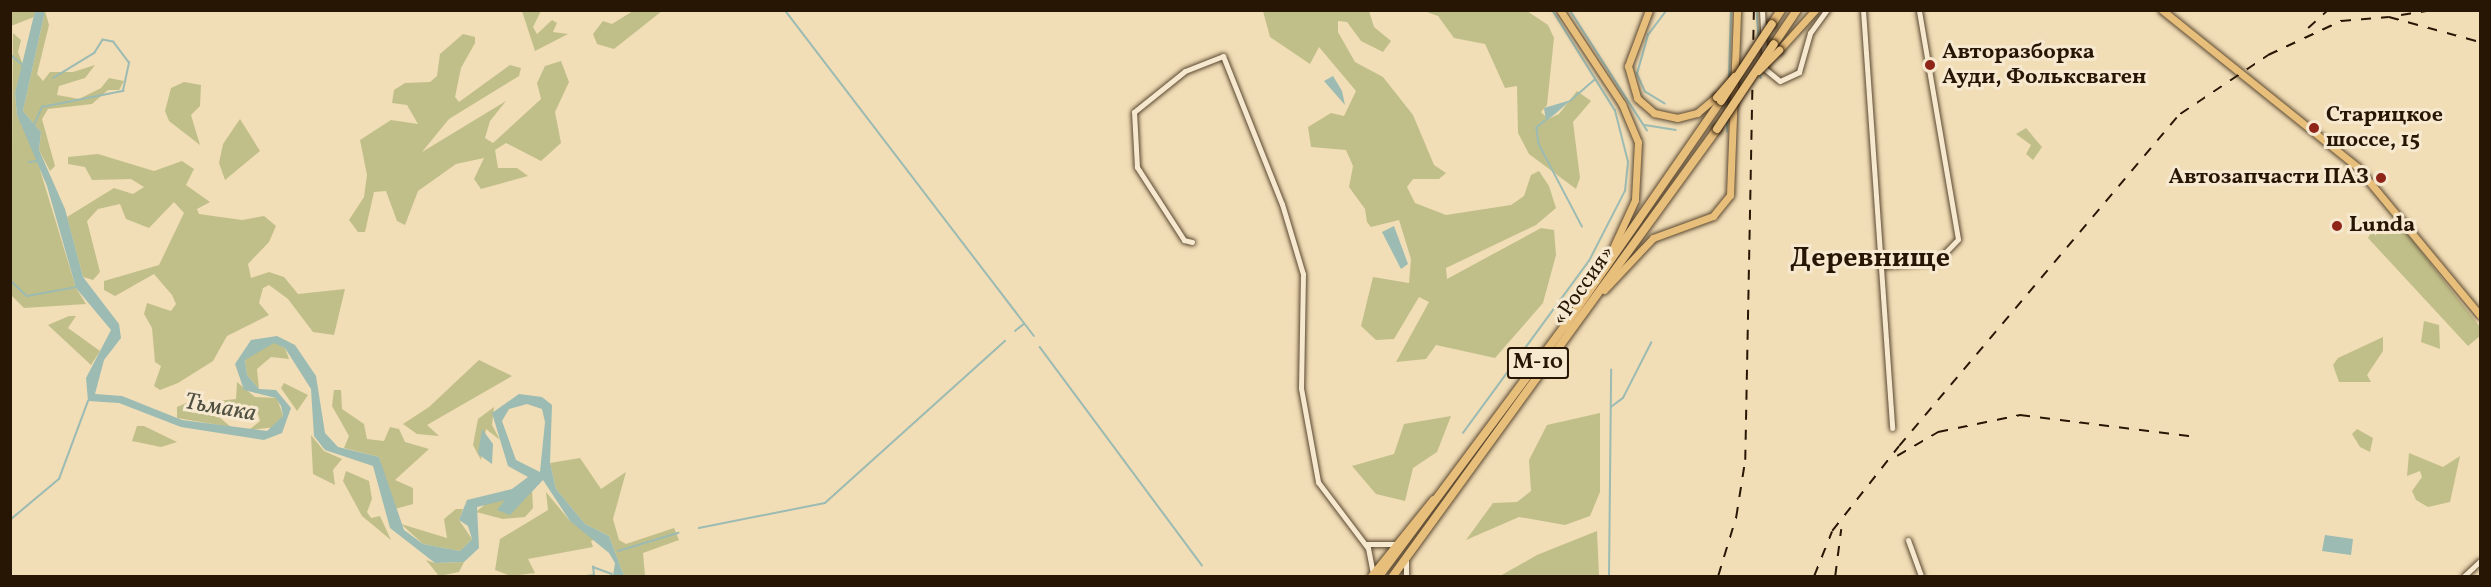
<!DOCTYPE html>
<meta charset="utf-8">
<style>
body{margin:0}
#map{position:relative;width:2491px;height:587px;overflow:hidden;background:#f1ddb6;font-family:Vollkorn,serif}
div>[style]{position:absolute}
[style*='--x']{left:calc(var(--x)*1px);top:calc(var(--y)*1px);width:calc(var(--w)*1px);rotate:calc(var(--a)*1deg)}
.green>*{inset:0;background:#c1bf89}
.water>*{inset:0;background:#9bbbb3}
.stream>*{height:1.5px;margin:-0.75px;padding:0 0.75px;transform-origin:0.75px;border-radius:0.75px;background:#9bbbb3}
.roads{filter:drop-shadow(0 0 2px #5a4831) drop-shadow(0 0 2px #5a4831)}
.minor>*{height:5px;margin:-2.5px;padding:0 2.5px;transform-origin:2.5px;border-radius:2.5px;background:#f6e9d0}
.major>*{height:7px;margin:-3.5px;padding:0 3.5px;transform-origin:3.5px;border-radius:3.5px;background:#e8be7b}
.highway>*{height:8px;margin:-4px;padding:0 4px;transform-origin:4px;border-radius:4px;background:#e8be7b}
.rail>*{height:1.5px;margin-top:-0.75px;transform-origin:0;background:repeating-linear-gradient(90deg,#281605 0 10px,transparent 0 20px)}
.bridges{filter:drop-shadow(0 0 2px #281605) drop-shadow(0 0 2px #281605)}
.major-bridge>*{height:7px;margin:-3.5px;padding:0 3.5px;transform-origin:3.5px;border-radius:3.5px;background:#e8be7b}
.highway-bridge>*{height:8px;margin:-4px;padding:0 4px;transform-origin:4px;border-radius:4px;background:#e8be7b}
.dots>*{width:16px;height:16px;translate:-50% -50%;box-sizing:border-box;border:3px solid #f6e9d0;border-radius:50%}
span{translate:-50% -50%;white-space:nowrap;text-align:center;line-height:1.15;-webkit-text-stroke:6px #f6e9d0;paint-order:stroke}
.shield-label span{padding:2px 4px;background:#f6e9d0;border:2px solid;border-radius:4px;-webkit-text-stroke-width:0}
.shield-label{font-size:21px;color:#281605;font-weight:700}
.poi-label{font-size:22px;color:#281605;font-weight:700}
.left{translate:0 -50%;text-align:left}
.right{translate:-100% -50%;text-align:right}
.street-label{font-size:22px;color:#281605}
.water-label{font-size:24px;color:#505042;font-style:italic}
.district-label{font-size:28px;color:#281605;font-weight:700}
.frame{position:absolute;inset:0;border:12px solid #281605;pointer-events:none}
</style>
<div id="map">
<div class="green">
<div style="clip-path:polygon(11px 11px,35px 11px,34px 17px,11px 26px)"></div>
<div style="clip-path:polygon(45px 11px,49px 25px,37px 74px,43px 81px,50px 72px,73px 72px,95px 65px,85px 78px,59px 86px,57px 95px,79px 99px,101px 88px,109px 78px,124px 81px,119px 90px,108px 90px,92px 104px,48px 109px,42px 119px,55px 166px,50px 171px,39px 150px,41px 132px,23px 111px)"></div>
<div style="clip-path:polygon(522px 11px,541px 11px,533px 27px,537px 34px,552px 20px,557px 23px,553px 32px,568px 34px,535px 51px)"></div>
<div style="clip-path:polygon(633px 11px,662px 11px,614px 49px,597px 44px,593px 34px,603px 21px,612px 24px)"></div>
<div style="clip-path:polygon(1263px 11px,1369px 11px,1374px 27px,1391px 41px,1383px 52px,1361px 41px,1347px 22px,1338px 21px,1338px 32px,1355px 62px,1383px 77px,1413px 115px,1434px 165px,1446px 173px,1439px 179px,1413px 179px,1407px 187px,1415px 203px,1446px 215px,1511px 205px,1524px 196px,1531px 175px,1539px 171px,1549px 186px,1556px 208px,1536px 225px,1446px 268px,1447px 279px,1541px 228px,1554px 230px,1556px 255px,1543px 303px,1495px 358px,1436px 345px,1426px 359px,1396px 362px,1429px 302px,1419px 297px,1394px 339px,1376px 340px,1361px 326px,1373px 277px,1409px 283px,1411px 259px,1399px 220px,1371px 227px,1367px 222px,1365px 209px,1349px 187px,1353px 166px,1346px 150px,1311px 147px,1308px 127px,1331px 113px,1344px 116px,1356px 91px,1319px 47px,1310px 64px,1270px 37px)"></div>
<div style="clip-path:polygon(1424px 11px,1527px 11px,1548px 25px,1554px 38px,1547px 105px,1541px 112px,1548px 119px,1559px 114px,1577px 91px,1591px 101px,1573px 122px,1580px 178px,1576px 189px,1529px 154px,1518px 133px,1517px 86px,1505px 88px,1485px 44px,1454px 38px,1438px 16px)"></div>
<div style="clip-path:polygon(13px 33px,21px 40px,18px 52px,23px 65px,15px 93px,17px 115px,30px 137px,76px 288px,86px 304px,24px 308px,11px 295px)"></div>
<div style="clip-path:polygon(463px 34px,475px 37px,475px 43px,461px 68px,455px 97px,459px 102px,510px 65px,521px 68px,519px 76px,449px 119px,422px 152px,506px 101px,490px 121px,485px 138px,493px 143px,541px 99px,537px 83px,545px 66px,561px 61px,569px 82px,555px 112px,561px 143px,541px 161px,506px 143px,495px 150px,498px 168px,517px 168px,528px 176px,481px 189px,474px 179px,484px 158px,456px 164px,418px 191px,405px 225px,397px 221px,386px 191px,374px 192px,365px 232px,358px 232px,349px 220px,364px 197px,367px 175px,360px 140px,391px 120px,418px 124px,407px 105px,392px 103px,394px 90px,405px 83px,430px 82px,437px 76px,440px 54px)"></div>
<div style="clip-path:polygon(184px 82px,201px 85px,200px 106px,191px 115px,200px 145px,169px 121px,165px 111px,171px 88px)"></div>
<div style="clip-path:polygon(240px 119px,260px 151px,225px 180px,219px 163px,223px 144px)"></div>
<div style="clip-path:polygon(2026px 128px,2042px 147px,2033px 160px,2026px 154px,2031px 145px,2016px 134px)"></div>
<div style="clip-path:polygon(98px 154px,154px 171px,182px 161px,194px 169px,186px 185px,210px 202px,197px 209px,199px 214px,242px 220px,264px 216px,276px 226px,269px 242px,248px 264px,251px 278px,269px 272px,284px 277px,298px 294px,345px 289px,334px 335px,313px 332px,288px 299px,269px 285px,263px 288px,259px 303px,269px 315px,227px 336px,213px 361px,178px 383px,160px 390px,154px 386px,161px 366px,155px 362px,152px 328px,144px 314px,147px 303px,171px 311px,176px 304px,172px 295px,154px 274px,115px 296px,104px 290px,104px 281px,159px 265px,184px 213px,174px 202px,149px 228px,126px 219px,120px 204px,98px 209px,87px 221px,100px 272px,93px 280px,83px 277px,67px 217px,114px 188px,133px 194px,144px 187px,131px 179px,92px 180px,85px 167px,68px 164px,68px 157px)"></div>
<div style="clip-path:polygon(2378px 221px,2400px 227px,2409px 236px,2480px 327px,2480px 336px,2468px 346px,2368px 238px)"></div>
<div style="clip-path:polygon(69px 316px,76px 316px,68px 328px,100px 351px,91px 365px,48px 325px)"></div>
<div style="clip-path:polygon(2424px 321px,2439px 325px,2440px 349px,2421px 342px)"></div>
<div style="clip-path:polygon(2383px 337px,2383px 351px,2367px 375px,2371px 382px,2339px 382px,2333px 365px,2338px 358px)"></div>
<div style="clip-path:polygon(274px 342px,285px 348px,289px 359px,271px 357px,257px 369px,259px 389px,247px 375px,245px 359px)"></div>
<div style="clip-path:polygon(479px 360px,512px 376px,427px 425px,439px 436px,417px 434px,403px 424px,429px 407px)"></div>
<div style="clip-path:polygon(237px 382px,255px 397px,277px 398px,283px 416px,276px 427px,249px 430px,260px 421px,258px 414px,226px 411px,217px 401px,236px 399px)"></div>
<div style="clip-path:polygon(284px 383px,308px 395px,297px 411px,281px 388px)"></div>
<div style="clip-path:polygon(334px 390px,341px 390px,342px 409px,364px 424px,367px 439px,384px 441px,390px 427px,399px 429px,405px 442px,429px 449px,395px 480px,413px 488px,413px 504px,395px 509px,379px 457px,344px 448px,349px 436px,332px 406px)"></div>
<div style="clip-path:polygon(186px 403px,195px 412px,219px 417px,231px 427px,177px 418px,177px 407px)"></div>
<div style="clip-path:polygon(494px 407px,492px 425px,500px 440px,486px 429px,481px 460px,473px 445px,478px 419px)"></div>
<div style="clip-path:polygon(1600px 413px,1600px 492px,1590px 516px,1565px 525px,1519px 517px,1466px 540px,1493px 503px,1517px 502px,1531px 491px,1529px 460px,1547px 425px)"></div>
<div style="clip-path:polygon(1451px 416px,1437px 452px,1413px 468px,1405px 501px,1376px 494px,1352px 466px,1394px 454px,1404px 424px)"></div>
<div style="clip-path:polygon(137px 426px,144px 426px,177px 442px,161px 447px,132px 441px)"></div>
<div style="clip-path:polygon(2357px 429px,2373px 438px,2370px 452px,2360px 447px,2352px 434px)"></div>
<div style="clip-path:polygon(311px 435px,324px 451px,342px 459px,333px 470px,335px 485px,313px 474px)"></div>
<div style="clip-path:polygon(2409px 453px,2443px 467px,2460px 456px,2450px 502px,2428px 507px,2416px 500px,2412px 491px,2422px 477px,2420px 471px,2407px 476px)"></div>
<div style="clip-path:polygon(580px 458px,601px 489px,626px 472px,613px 519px,619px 540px,626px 544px,674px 528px,679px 540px,643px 553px,645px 576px,624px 576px,609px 536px,585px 524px,556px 489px,550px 463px)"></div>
<div style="clip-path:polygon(346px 471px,369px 481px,372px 499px,367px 512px,371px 518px,380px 516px,391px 540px,362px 516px,343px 481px)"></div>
<div style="clip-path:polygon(532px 490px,533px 508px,525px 517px,503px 519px,476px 512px,489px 501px,519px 499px)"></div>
<div style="clip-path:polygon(546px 492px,570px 521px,596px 539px,591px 541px,593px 547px,528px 559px,535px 573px,511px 576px,495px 570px,500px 539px,548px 510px)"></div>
<div style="clip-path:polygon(456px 509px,463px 509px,459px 520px,472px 539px,460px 551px,423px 544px,401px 524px,447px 538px,444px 519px)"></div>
<div style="clip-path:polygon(1597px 531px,1599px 576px,1500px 576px,1537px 555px)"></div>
<div style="clip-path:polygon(426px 560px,435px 563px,464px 562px,459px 572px,439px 576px)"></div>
</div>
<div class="water">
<div style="clip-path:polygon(evenodd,35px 11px,45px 11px,23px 111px,41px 132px,39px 150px,65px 209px,83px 277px,119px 324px,121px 338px,104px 360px,95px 394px,122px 396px,182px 420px,267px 431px,283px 416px,281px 406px,276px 398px,244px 390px,235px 364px,251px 340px,277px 336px,295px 345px,316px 376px,325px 433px,338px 447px,379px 457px,404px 530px,423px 544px,460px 551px,472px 539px,468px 526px,459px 520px,467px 500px,512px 489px,528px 477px,508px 466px,492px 413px,519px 394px,542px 397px,552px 405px,550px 463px,556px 489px,585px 524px,609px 536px,624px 576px,613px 576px,615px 563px,609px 553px,570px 521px,543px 480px,510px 515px,497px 510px,505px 500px,477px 507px,479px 548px,464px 562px,435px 563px,390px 528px,373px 466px,325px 450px,314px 436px,311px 389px,285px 348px,274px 343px,245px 360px,247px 375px,259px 389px,276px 390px,291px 408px,282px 433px,264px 440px,181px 427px,119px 403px,88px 401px,86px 378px,111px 330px,76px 288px,47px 186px,17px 115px,15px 93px,35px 11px,527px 404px,542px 409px,545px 422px,540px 472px,516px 460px,502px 421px,509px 409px,527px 404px)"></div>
<div style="clip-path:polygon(1333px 76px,1342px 91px,1345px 105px,1324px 81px)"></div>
<div style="clip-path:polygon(1571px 100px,1555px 114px,1546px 121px,1544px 108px)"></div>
<div style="clip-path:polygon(1394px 226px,1408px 264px,1401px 269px,1382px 232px)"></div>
<div style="clip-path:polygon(482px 429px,493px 444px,492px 464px,478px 454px)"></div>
<div style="clip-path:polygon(2325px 535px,2353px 539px,2351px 555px,2322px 551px)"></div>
</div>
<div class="stream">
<div style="--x:785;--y:10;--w:410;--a:52.6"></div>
<div style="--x:1570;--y:10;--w:143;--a:57.3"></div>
<div style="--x:1757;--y:10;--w:27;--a:86"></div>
<div style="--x:10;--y:54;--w:17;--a:40"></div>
<div style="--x:1761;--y:71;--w:7;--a:90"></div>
<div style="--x:1729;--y:77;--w:67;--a:-88.3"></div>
<div style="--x:1570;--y:101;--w:33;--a:-41"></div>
<div style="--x:1665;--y:104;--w:23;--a:-149"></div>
<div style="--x:1645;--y:92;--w:20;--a:-114"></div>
<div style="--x:1637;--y:74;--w:41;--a:-74.2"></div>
<div style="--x:1648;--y:35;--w:31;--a:-53"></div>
<div style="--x:1728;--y:107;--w:11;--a:-90"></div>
<div style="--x:1545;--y:121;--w:11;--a:139"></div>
<div style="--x:1537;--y:128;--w:16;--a:83"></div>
<div style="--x:1539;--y:144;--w:93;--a:62.3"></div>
<div style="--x:34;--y:125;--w:20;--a:-66"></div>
<div style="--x:42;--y:107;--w:83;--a:-11.2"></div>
<div style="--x:123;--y:91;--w:29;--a:-78"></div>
<div style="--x:129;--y:63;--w:26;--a:-127"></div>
<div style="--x:113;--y:42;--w:10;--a:-169"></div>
<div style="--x:103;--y:40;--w:15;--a:122"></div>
<div style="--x:95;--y:53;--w:48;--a:148.6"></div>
<div style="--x:1645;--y:125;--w:31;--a:9"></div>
<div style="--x:1727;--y:132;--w:12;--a:-90"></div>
<div style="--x:29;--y:162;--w:8;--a:-7"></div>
<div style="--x:10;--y:280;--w:23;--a:43"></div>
<div style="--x:27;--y:296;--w:51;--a:-10.2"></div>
<div style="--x:1015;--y:331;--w:11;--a:-38"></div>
<div style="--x:1040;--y:347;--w:272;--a:53.4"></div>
<div style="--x:1611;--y:407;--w:15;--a:-37"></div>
<div style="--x:1623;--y:398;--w:62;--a:-63"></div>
<div style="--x:1463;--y:433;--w:213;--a:-53.8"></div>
<div style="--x:1589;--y:261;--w:79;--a:-62.8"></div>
<div style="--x:1625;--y:191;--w:29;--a:-84"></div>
<div style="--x:1628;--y:162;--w:53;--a:-104.3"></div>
<div style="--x:1615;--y:111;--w:119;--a:-122"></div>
<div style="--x:10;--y:520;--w:64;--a:-39.9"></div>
<div style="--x:59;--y:479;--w:83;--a:-69.6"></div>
<div style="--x:699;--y:528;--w:128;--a:-11.2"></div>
<div style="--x:825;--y:503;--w:242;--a:-42"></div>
<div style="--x:618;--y:551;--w:63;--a:-16.7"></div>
<div style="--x:519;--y:576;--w:5;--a:0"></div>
<div style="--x:586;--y:576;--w:8;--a:-7"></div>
<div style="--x:594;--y:575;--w:8;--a:-97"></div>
<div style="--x:593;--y:567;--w:20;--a:20"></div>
<div style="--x:1609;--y:576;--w:206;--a:-89.4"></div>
</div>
<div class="roads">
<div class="minor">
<div style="--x:1762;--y:10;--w:59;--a:87.1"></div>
<div style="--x:1765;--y:69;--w:19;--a:39"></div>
<div style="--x:1780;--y:81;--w:21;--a:-25"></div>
<div style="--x:1799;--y:72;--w:41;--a:-74.2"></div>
<div style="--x:1810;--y:33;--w:29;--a:-54"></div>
<div style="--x:1863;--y:10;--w:419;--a:86"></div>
<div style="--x:1192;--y:242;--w:8;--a:-166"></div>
<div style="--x:1184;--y:240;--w:87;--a:-122.8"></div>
<div style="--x:1137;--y:167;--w:55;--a:-93.1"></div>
<div style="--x:1134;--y:112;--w:65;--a:-38.8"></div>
<div style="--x:1185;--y:71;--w:41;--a:-21.5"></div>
<div style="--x:1223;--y:56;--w:159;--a:68.3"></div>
<div style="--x:1282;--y:204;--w:73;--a:73.3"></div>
<div style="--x:1303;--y:274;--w:114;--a:91"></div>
<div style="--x:1301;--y:388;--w:96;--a:79.7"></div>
<div style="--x:1318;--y:482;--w:83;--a:52.9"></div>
<div style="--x:1368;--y:548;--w:26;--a:79"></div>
<div style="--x:1880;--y:266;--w:57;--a:-5"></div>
<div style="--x:1937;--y:261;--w:30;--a:-46"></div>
<div style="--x:1958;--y:239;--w:232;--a:-99.7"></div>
<div style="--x:1908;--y:540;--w:38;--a:70"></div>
<div style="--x:1367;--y:544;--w:28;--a:0"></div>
<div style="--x:1406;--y:576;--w:16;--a:-90"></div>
<div style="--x:2464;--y:576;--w:22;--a:-43"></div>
</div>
<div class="major">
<div style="--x:1560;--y:10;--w:113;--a:56.6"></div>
<div style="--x:1622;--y:104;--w:41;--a:67.2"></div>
<div style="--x:1638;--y:142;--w:58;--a:93"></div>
<div style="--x:1635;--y:200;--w:67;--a:114.7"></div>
<div style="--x:1649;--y:10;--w:60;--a:110.6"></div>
<div style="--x:1628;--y:66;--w:33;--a:74"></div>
<div style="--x:1637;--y:98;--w:23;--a:41"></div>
<div style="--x:1654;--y:113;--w:24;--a:12"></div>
<div style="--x:1677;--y:118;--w:21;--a:-14"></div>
<div style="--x:1697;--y:113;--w:25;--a:-40"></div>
<div style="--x:2162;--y:10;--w:250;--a:38.8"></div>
<div style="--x:2357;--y:167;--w:192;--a:50.3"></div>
<div style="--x:1779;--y:50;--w:54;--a:-48"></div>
<div style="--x:1604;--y:290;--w:71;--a:-46.7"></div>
<div style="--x:1653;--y:238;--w:64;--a:-20.1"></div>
<div style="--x:1713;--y:216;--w:27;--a:-51"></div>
<div style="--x:1730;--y:195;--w:185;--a:-87.8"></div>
<div style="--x:1371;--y:576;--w:99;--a:-51.2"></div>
</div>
<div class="highway">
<div style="--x:1772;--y:24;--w:17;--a:-57"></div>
<div style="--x:1774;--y:44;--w:41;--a:-55.9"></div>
<div style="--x:1379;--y:576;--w:312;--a:-53.4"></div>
<div style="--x:1565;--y:326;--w:274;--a:-55.3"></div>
<div style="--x:1393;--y:576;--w:552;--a:-54.06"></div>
</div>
</div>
<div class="rail">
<div style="--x:2401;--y:15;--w:32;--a:-9"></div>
<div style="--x:2308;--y:28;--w:27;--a:-42"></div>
<div style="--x:1897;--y:456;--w:48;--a:-30.3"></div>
<div style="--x:1938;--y:432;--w:84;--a:-11.7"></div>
<div style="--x:2020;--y:415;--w:178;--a:7.1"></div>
<div style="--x:1718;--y:576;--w:62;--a:-73"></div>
<div style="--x:1736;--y:517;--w:58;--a:-81"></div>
<div style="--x:1745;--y:460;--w:450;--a:-88.9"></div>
<div style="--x:1814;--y:576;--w:48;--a:-68.2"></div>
<div style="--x:1832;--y:531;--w:108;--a:-51.8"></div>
<div style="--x:1899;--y:446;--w:435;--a:-49.8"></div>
<div style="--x:2180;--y:114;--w:106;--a:-33.8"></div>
<div style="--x:2268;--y:55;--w:81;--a:-25"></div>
<div style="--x:2341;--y:21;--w:48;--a:-4.8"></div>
<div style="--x:2389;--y:17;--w:94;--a:15.4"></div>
<div style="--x:1835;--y:576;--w:47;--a:-82.7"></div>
</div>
<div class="bridges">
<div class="major-bridge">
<div style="--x:1758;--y:71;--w:30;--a:-45"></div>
<div style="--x:1716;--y:97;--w:28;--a:-49"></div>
</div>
<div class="highway-bridge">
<div style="--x:1721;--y:101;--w:92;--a:-56.5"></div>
<div style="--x:1717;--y:129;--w:102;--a:-56.2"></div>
</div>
</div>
<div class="dots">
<div style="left:1930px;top:65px;background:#8f2418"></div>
<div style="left:2314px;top:128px;background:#8f2418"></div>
<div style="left:2381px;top:178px;background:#8f2418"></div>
<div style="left:2337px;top:226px;background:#8f2418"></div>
</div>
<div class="shield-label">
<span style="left:1538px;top:363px">М-10</span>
</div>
<div class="poi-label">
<span class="left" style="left:1942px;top:65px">Авторазборка<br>Ауди, Фольксваген</span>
<span class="left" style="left:2326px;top:128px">Старицкое<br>шоссе, 15</span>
<span class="right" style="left:2369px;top:178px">Автозапчасти ПАЗ</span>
<span class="left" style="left:2349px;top:226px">Lunda</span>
</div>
<div class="street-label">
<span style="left:1584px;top:286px;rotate:-55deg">«Россия»</span>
</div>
<div class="water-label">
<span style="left:220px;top:409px;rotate:10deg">Тьмака</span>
</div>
<div class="district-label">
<span style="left:1870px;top:259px">Деревнище</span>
</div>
<div class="frame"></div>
</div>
